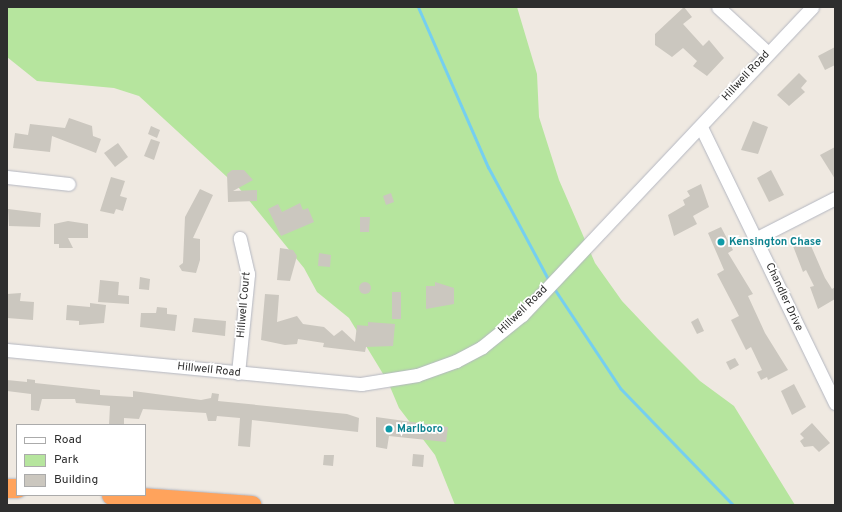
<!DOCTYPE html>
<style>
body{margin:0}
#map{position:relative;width:842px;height:512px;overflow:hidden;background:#efe9e1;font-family:Overpass,sans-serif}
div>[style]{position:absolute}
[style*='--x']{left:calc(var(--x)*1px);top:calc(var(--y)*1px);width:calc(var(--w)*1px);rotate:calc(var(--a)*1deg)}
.green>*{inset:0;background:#b6e59e}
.stream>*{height:3px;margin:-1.5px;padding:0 1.5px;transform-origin:1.5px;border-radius:1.5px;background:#75cff0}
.building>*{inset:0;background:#cbc7bf}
.round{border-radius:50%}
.roads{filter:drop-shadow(0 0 1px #b4b7c1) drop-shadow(0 0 1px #b4b7c1)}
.minor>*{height:13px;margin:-6.5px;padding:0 6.5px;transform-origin:6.5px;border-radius:6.5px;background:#fff}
.highway>*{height:19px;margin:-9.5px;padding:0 9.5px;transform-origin:9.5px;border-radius:9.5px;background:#ffa35c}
.dots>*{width:11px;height:11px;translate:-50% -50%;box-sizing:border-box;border:2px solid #fff;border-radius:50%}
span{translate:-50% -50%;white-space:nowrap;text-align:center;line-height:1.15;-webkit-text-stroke:3.5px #fff;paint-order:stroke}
.street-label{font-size:11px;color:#2e2e2e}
.culture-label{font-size:11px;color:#0d838f;font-weight:700}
.left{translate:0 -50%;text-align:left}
.frame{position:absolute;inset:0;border:8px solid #2e2e2e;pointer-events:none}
.legend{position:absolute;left:16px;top:424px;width:130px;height:72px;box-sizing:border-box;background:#fff;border:1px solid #ababab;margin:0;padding:5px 7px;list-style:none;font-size:12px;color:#2e2e2e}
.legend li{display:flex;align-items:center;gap:8px;height:20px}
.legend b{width:20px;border:1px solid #ababab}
</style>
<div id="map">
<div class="green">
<div style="clip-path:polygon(7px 7px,517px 7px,537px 74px,539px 117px,559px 180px,595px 263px,622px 301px,657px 338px,700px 381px,734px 406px,795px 505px,455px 505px,435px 455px,399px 408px,388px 382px,349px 318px,317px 292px,304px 268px,239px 188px,139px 96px,114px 88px,37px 81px,7px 57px)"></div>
</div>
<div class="stream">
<div style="--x:418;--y:7;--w:175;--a:66.4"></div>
<div style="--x:488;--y:167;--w:129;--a:61.8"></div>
<div style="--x:553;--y:287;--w:121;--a:56.4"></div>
<div style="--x:620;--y:388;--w:163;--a:46"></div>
</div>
<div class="building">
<div style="clip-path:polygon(684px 7px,692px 17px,683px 24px,703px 46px,709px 40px,724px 58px,707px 76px,693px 66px,697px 61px,683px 48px,672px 57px,655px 45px,655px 34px)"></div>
<div style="clip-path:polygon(835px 47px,835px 65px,825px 70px,818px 56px)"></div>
<div style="clip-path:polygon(799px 73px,807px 81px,801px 88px,805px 92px,789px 106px,777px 95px)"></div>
<div style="clip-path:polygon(69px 118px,92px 126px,93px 136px,101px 139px,96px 153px,52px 136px,50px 152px,13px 148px,15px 133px,28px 135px,30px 124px,65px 128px)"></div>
<div style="clip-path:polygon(753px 121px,768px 127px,758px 154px,741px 150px)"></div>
<div style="clip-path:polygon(151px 126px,160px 130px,157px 138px,148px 134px)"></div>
<div style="clip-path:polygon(151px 139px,160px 142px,154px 160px,144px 156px)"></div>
<div style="clip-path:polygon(118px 143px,128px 157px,115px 167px,104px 153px)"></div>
<div style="clip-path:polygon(835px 147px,835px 179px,820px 155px)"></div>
<div style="clip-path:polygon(232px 170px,244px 170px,253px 180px,233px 191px,257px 190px,257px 201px,228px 202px,227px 174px)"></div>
<div style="clip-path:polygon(771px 170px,784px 195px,769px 202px,757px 178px)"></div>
<div style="clip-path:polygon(111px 177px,125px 181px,120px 196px,127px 198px,123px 211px,116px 209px,114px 214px,100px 211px)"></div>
<div style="clip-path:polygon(701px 184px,709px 207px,693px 216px,697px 224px,674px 236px,668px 215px,685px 205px,683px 200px,690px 196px,687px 191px)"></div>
<div style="clip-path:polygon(200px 189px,213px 195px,193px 238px,200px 239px,200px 260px,196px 273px,182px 271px,179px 266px,183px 263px,185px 217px)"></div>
<div style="clip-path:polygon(391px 193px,394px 202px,386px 205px,383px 196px)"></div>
<div style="clip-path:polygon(300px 203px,303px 210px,308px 208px,314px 222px,281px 236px,268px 209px,278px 204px,282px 212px)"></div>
<div style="clip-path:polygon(8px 209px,41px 213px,40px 227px,9px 226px)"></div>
<div style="clip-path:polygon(360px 217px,370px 217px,369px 232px,360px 232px)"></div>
<div style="clip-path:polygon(68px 221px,88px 224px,88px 238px,68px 238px,73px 248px,59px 248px,59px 244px,54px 244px,54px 224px)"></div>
<div style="clip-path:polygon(721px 227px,733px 250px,728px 253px,753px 294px,748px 296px,765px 333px,788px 370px,768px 380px,767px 377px,761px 380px,757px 372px,762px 370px,751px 347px,746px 350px,731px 320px,739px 316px,717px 274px,724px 270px,708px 233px)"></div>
<div style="clip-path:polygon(808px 239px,825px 278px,832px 289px,835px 287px,835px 299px,818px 309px,810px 287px,814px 286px,806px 270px,803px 272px,793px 246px)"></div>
<div style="clip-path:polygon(280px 248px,293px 250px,297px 256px,290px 281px,277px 280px)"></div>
<div style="clip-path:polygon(319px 253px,331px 255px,330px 267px,318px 266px)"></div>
<div style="clip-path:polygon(140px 277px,150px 279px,149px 290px,139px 289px)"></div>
<div style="clip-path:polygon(100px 280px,119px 282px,118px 295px,129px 296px,129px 304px,98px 302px)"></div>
<div class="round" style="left:359px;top:282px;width:12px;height:12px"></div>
<div style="clip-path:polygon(435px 282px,454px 288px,454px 304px,426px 309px,426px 286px,435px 286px)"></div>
<div style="clip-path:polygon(392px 292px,401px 292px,401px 319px,392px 319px)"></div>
<div style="clip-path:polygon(21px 293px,20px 301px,34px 302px,33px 320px,7px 318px,7px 294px)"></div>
<div style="clip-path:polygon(265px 294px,279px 295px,277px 322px,297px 316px,303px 324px,324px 327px,334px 336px,342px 330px,355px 342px,357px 325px,368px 326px,368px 322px,395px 324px,393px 346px,366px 347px,365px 352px,323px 347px,324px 343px,298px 339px,297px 344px,285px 345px,261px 340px)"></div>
<div style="clip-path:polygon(90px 303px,106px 305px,104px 323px,79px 325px,79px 321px,66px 320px,67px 305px,90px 307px)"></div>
<div style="clip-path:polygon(157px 307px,167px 308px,167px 314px,177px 315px,175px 331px,140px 327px,141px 313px,156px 313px)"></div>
<div style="clip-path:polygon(194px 318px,226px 321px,225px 336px,192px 332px)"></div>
<div style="clip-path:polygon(698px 318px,704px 331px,697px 334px,691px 322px)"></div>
<div style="clip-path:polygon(735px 358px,739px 365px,730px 370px,726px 362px)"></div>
<div style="clip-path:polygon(27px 379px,35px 380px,35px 383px,100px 390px,100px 395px,133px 397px,133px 391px,201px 400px,211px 398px,212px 393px,219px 394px,218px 401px,347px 414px,359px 418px,358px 432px,252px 420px,250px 447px,238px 446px,240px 418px,217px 416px,216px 421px,208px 421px,206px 413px,143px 409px,139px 419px,124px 418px,124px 425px,109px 425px,110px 406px,76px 403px,75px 399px,42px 399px,39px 411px,31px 410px,31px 394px,7px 391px,7px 380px,27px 382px)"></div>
<div style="clip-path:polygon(794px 384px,806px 407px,792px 415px,781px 391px)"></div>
<div style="clip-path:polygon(376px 417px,448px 427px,446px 442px,389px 436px,387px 449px,376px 447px)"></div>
<div style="clip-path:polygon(812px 423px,830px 443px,819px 452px,813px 446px,804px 447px,800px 441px,804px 438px,800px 434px)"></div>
<div style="clip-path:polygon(413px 454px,424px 455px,423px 467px,412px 466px)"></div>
<div style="clip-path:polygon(324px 455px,334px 455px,333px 466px,323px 465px)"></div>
</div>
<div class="roads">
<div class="minor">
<div style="--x:718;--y:7;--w:68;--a:42.6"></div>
<div style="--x:701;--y:127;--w:307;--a:64.1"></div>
<div style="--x:7;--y:177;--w:62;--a:6.4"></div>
<div style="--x:757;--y:238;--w:88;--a:-27.1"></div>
<div style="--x:7;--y:350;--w:356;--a:5.5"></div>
<div style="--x:361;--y:384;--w:57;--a:-9.1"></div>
<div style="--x:417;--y:375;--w:41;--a:-19.7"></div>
<div style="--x:456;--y:361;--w:30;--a:-28"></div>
<div style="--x:482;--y:347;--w:51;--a:-38.7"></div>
<div style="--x:522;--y:315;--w:423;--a:-46.7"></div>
<div style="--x:238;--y:373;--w:100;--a:-84.2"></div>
<div style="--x:248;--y:274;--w:37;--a:-103"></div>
</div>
<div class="highway">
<div style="--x:7;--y:488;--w:10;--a:0"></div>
<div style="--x:111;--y:495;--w:141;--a:4.1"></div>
</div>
</div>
<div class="dots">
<div style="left:721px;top:242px;background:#0f9aa8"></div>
<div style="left:389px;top:429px;background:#0f9aa8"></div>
</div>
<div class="street-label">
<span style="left:746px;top:76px;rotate:-47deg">Hillwell Road</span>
<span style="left:784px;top:297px;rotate:65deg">Chandler Drive</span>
<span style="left:244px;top:305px;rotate:-85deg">Hillwell Court</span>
<span style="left:523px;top:310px;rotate:-44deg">Hillwell Road</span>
<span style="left:209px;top:370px;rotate:6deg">Hillwell Road</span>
</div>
<div class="culture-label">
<span class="left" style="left:729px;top:242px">Kensington Chase</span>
<span class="left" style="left:397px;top:429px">Marlboro</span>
</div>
<div class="frame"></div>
<ul class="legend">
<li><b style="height:5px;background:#fff"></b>Road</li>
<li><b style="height:11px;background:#b6e59e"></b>Park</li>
<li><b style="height:11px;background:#cbc7bf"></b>Building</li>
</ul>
</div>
